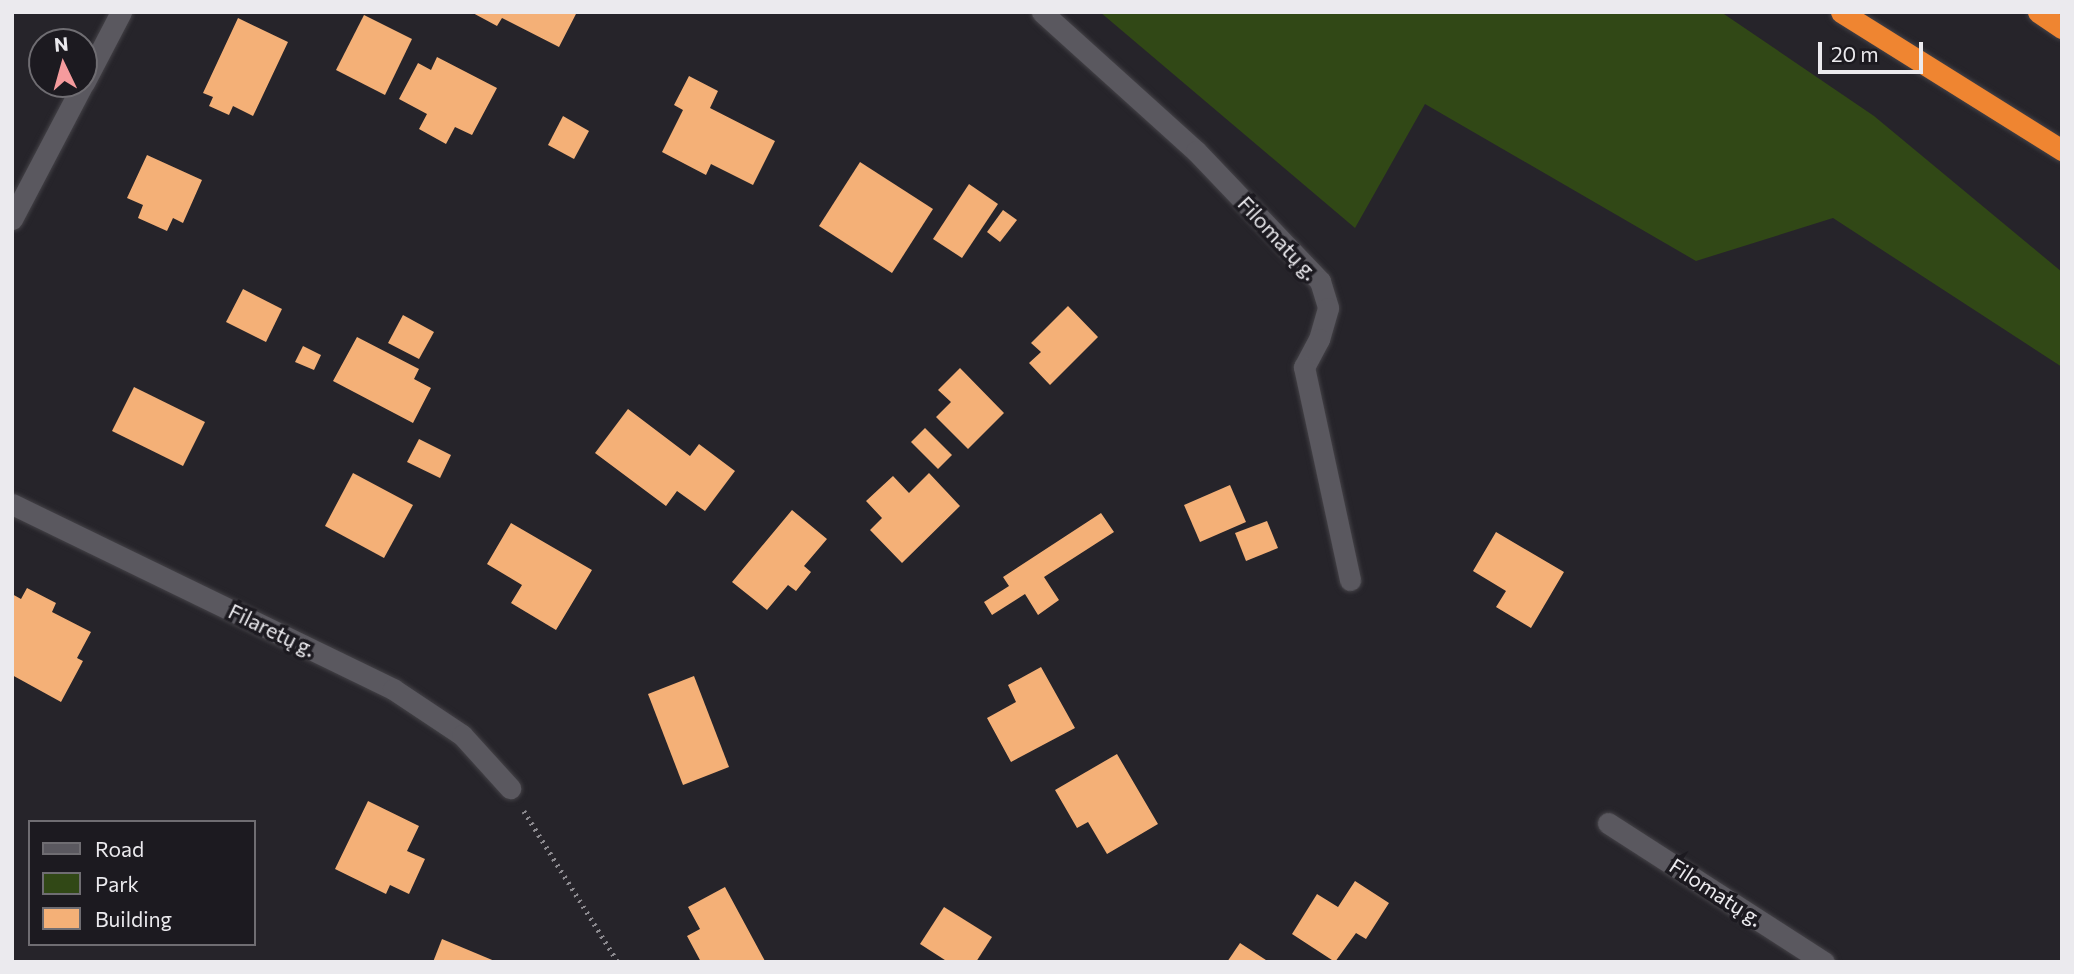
<!DOCTYPE html>
<meta charset="utf-8">
<style>
body{margin:0}
#map{position:relative;width:2074px;height:974px;overflow:hidden;background:#26242a;font-family:Commissioner,sans-serif}
div>[style]{position:absolute}
[style*='--x']{left:calc(var(--x)*1px);top:calc(var(--y)*1px);width:calc(var(--w)*1px);rotate:calc(var(--a)*1deg)}
.green>*{inset:0;background:#314816}
.building>*{inset:0;background:#f4b077}
.path>*{height:4.5px;margin-top:-2.25px;transform-origin:0;background:repeating-linear-gradient(90deg,#8c8a8f 0 2px,transparent 0 7px)}
.roads{filter:drop-shadow(0 0 2px #444247) drop-shadow(0 0 2px #444247)}
.street>*{height:21px;margin:-10.5px;padding:0 10.5px;transform-origin:10.5px;border-radius:10.5px;background:#5a585f}
.highway>*{height:21px;margin:-10.5px;padding:0 10.5px;transform-origin:10.5px;border-radius:10.5px;background:#ef8531}
span{translate:-50% -50%;white-space:nowrap;text-align:center;line-height:1.15;-webkit-text-stroke:7px #1c1a20;paint-order:stroke}
.street-label{font-size:21px;color:#ebeaee}
.frame{position:absolute;inset:0;border:14px solid #ebeaee;pointer-events:none}
.legend{position:absolute;left:28px;top:820px;width:228px;height:126px;box-sizing:border-box;background:#1c1a20;border:2px solid #6f6d72;margin:0;padding:9px 12px;list-style:none;font-size:21px;color:#ebeaee}
.legend li{display:flex;align-items:center;gap:14px;height:35px}
.legend b{width:35px;border:2px solid #6f6d72}
.north{position:absolute;left:28px;top:28px;width:70px;height:70px;box-sizing:border-box;background:#1c1a20;border:2px solid #6f6d72;border-radius:50%;rotate:355deg;font-size:19px;font-weight:700;line-height:28px;text-align:center;color:#ebeaee}
.north::after{content:'';display:block;margin:auto;width:24px;height:32px;background:#f59b9d;clip-path:polygon(50% 0,100% 100%,50% 72%,0 100%)}
.scale{position:absolute;left:1818px;top:42px;width:105px;height:32px;box-sizing:border-box;border:4px solid #ebeaee;border-top:0;padding-left:9px;font-size:21px;line-height:24px;white-space:nowrap;color:#ebeaee;-webkit-text-stroke:5px #1c1a20;paint-order:stroke}
</style>
<div id="map">
<div class="green">
<div style="clip-path:polygon(1100px 12px,1721px 12px,1874px 116px,2062px 272px,2062px 367px,1833px 218px,1696px 261px,1425px 104px,1355px 228px)"></div>
</div>
<div class="building">
<div style="clip-path:polygon(471px 12px,577px 12px,559px 47px,502px 18px,497px 26px)"></div>
<div style="clip-path:polygon(364px 15px,412px 39px,385px 95px,336px 70px)"></div>
<div style="clip-path:polygon(238px 18px,288px 42px,253px 116px,233px 106px,229px 115px,209px 106px,213px 97px,203px 93px)"></div>
<div style="clip-path:polygon(437px 57px,497px 88px,472px 135px,455px 127px,446px 144px,419px 129px,427px 114px,399px 99px,418px 63px,431px 70px)"></div>
<div style="clip-path:polygon(689px 76px,718px 91px,710px 108px,775px 141px,753px 185px,711px 164px,706px 175px,662px 152px,683px 110px,674px 105px)"></div>
<div style="clip-path:polygon(563px 116px,589px 131px,574px 159px,548px 145px)"></div>
<div style="clip-path:polygon(147px 155px,202px 180px,183px 223px,173px 218px,167px 231px,138px 218px,143px 205px,127px 198px)"></div>
<div style="clip-path:polygon(860px 162px,933px 209px,892px 273px,819px 226px)"></div>
<div style="clip-path:polygon(969px 184px,998px 204px,962px 258px,933px 239px)"></div>
<div style="clip-path:polygon(1003px 210px,1017px 220px,1000px 242px,987px 232px)"></div>
<div style="clip-path:polygon(243px 289px,282px 309px,266px 342px,226px 322px)"></div>
<div style="clip-path:polygon(1068px 306px,1098px 337px,1050px 385px,1029px 363px,1041px 352px,1031px 343px)"></div>
<div style="clip-path:polygon(403px 315px,434px 332px,419px 359px,388px 343px)"></div>
<div style="clip-path:polygon(357px 337px,419px 369px,414px 379px,431px 388px,413px 423px,333px 381px)"></div>
<div style="clip-path:polygon(303px 346px,321px 355px,314px 370px,295px 362px)"></div>
<div style="clip-path:polygon(960px 368px,1004px 413px,968px 449px,936px 417px,951px 402px,938px 390px)"></div>
<div style="clip-path:polygon(134px 387px,205px 422px,183px 466px,112px 431px)"></div>
<div style="clip-path:polygon(628px 409px,690px 456px,699px 444px,735px 471px,705px 511px,677px 491px,666px 506px,595px 453px)"></div>
<div style="clip-path:polygon(925px 428px,952px 455px,938px 469px,911px 442px)"></div>
<div style="clip-path:polygon(419px 439px,451px 455px,440px 478px,407px 462px)"></div>
<div style="clip-path:polygon(353px 473px,413px 505px,384px 558px,325px 526px)"></div>
<div style="clip-path:polygon(929px 473px,960px 506px,902px 563px,870px 530px,882px 518px,866px 501px,893px 476px,909px 493px)"></div>
<div style="clip-path:polygon(1230px 485px,1246px 522px,1200px 542px,1184px 505px)"></div>
<div style="clip-path:polygon(792px 510px,827px 539px,804px 566px,811px 572px,796px 591px,788px 585px,767px 610px,732px 582px)"></div>
<div style="clip-path:polygon(1101px 513px,1114px 532px,1044px 577px,1059px 600px,1038px 615px,1025px 594px,992px 615px,984px 602px,1009px 586px,1003px 577px)"></div>
<div style="clip-path:polygon(1267px 521px,1278px 548px,1246px 561px,1235px 533px)"></div>
<div style="clip-path:polygon(511px 523px,592px 570px,556px 630px,511px 603px,522px 585px,487px 564px)"></div>
<div style="clip-path:polygon(1496px 532px,1564px 572px,1531px 628px,1496px 607px,1506px 591px,1473px 571px)"></div>
<div style="clip-path:polygon(27px 588px,56px 603px,52px 612px,91px 632px,77px 658px,83px 661px,61px 702px,12px 675px,12px 594px,21px 599px)"></div>
<div style="clip-path:polygon(1041px 667px,1075px 728px,1011px 762px,987px 718px,1016px 702px,1008px 685px)"></div>
<div style="clip-path:polygon(694px 676px,729px 767px,683px 785px,648px 694px)"></div>
<div style="clip-path:polygon(1117px 754px,1158px 824px,1107px 854px,1088px 822px,1077px 828px,1055px 790px)"></div>
<div style="clip-path:polygon(368px 801px,419px 826px,407px 851px,425px 859px,409px 894px,390px 885px,386px 894px,335px 869px)"></div>
<div style="clip-path:polygon(1355px 881px,1389px 903px,1366px 939px,1356px 933px,1335px 962px,1292px 934px,1317px 894px,1338px 907px)"></div>
<div style="clip-path:polygon(725px 887px,765px 961px,763px 962px,701px 962px,687px 936px,700px 929px,688px 907px)"></div>
<div style="clip-path:polygon(944px 907px,992px 937px,976px 962px,948px 962px,920px 944px)"></div>
<div style="clip-path:polygon(442px 939px,497px 962px,433px 962px)"></div>
<div style="clip-path:polygon(1240px 943px,1269px 962px,1227px 962px)"></div>
</div>
<div class="path">
<div style="--x:524;--y:811;--w:178;--a:58.1"></div>
</div>
<div class="roads">
<div class="street">
<div style="--x:1042;--y:12;--w:207;--a:42.1"></div>
<div style="--x:1196;--y:151;--w:180;--a:46.4"></div>
<div style="--x:1320;--y:281;--w:28;--a:73"></div>
<div style="--x:1328;--y:308;--w:32;--a:106"></div>
<div style="--x:1319;--y:339;--w:32;--a:118"></div>
<div style="--x:1304;--y:367;--w:218;--a:77.8"></div>
<div style="--x:84;--y:83;--w:80;--a:-62.5"></div>
<div style="--x:12;--y:219;--w:153;--a:-62.3"></div>
<div style="--x:12;--y:504;--w:424;--a:25.9"></div>
<div style="--x:393;--y:689;--w:83;--a:33.7"></div>
<div style="--x:462;--y:735;--w:72;--a:47.8"></div>
<div style="--x:1608;--y:823;--w:257;--a:32.8"></div>
</div>
<div class="highway">
<div style="--x:1841;--y:12;--w:261;--a:32"></div>
<div style="--x:2038;--y:12;--w:29;--a:34"></div>
</div>
</div>
<div class="street-label">
<span style="left:1278px;top:238px;rotate:47deg">Filomatų g.</span>
<span style="left:272px;top:630px;rotate:26deg">Filaretų g.</span>
<span style="left:1716px;top:892px;rotate:33deg">Filomatų g.</span>
</div>
<div class="frame"></div>
<ul class="legend">
<li><b style="height:9px;background:#5a585f"></b>Road</li>
<li><b style="height:19px;background:#314816"></b>Park</li>
<li><b style="height:19px;background:#f4b077"></b>Building</li>
</ul>
<div class="north">N</div>
<div class="scale">20 m</div>
</div>
